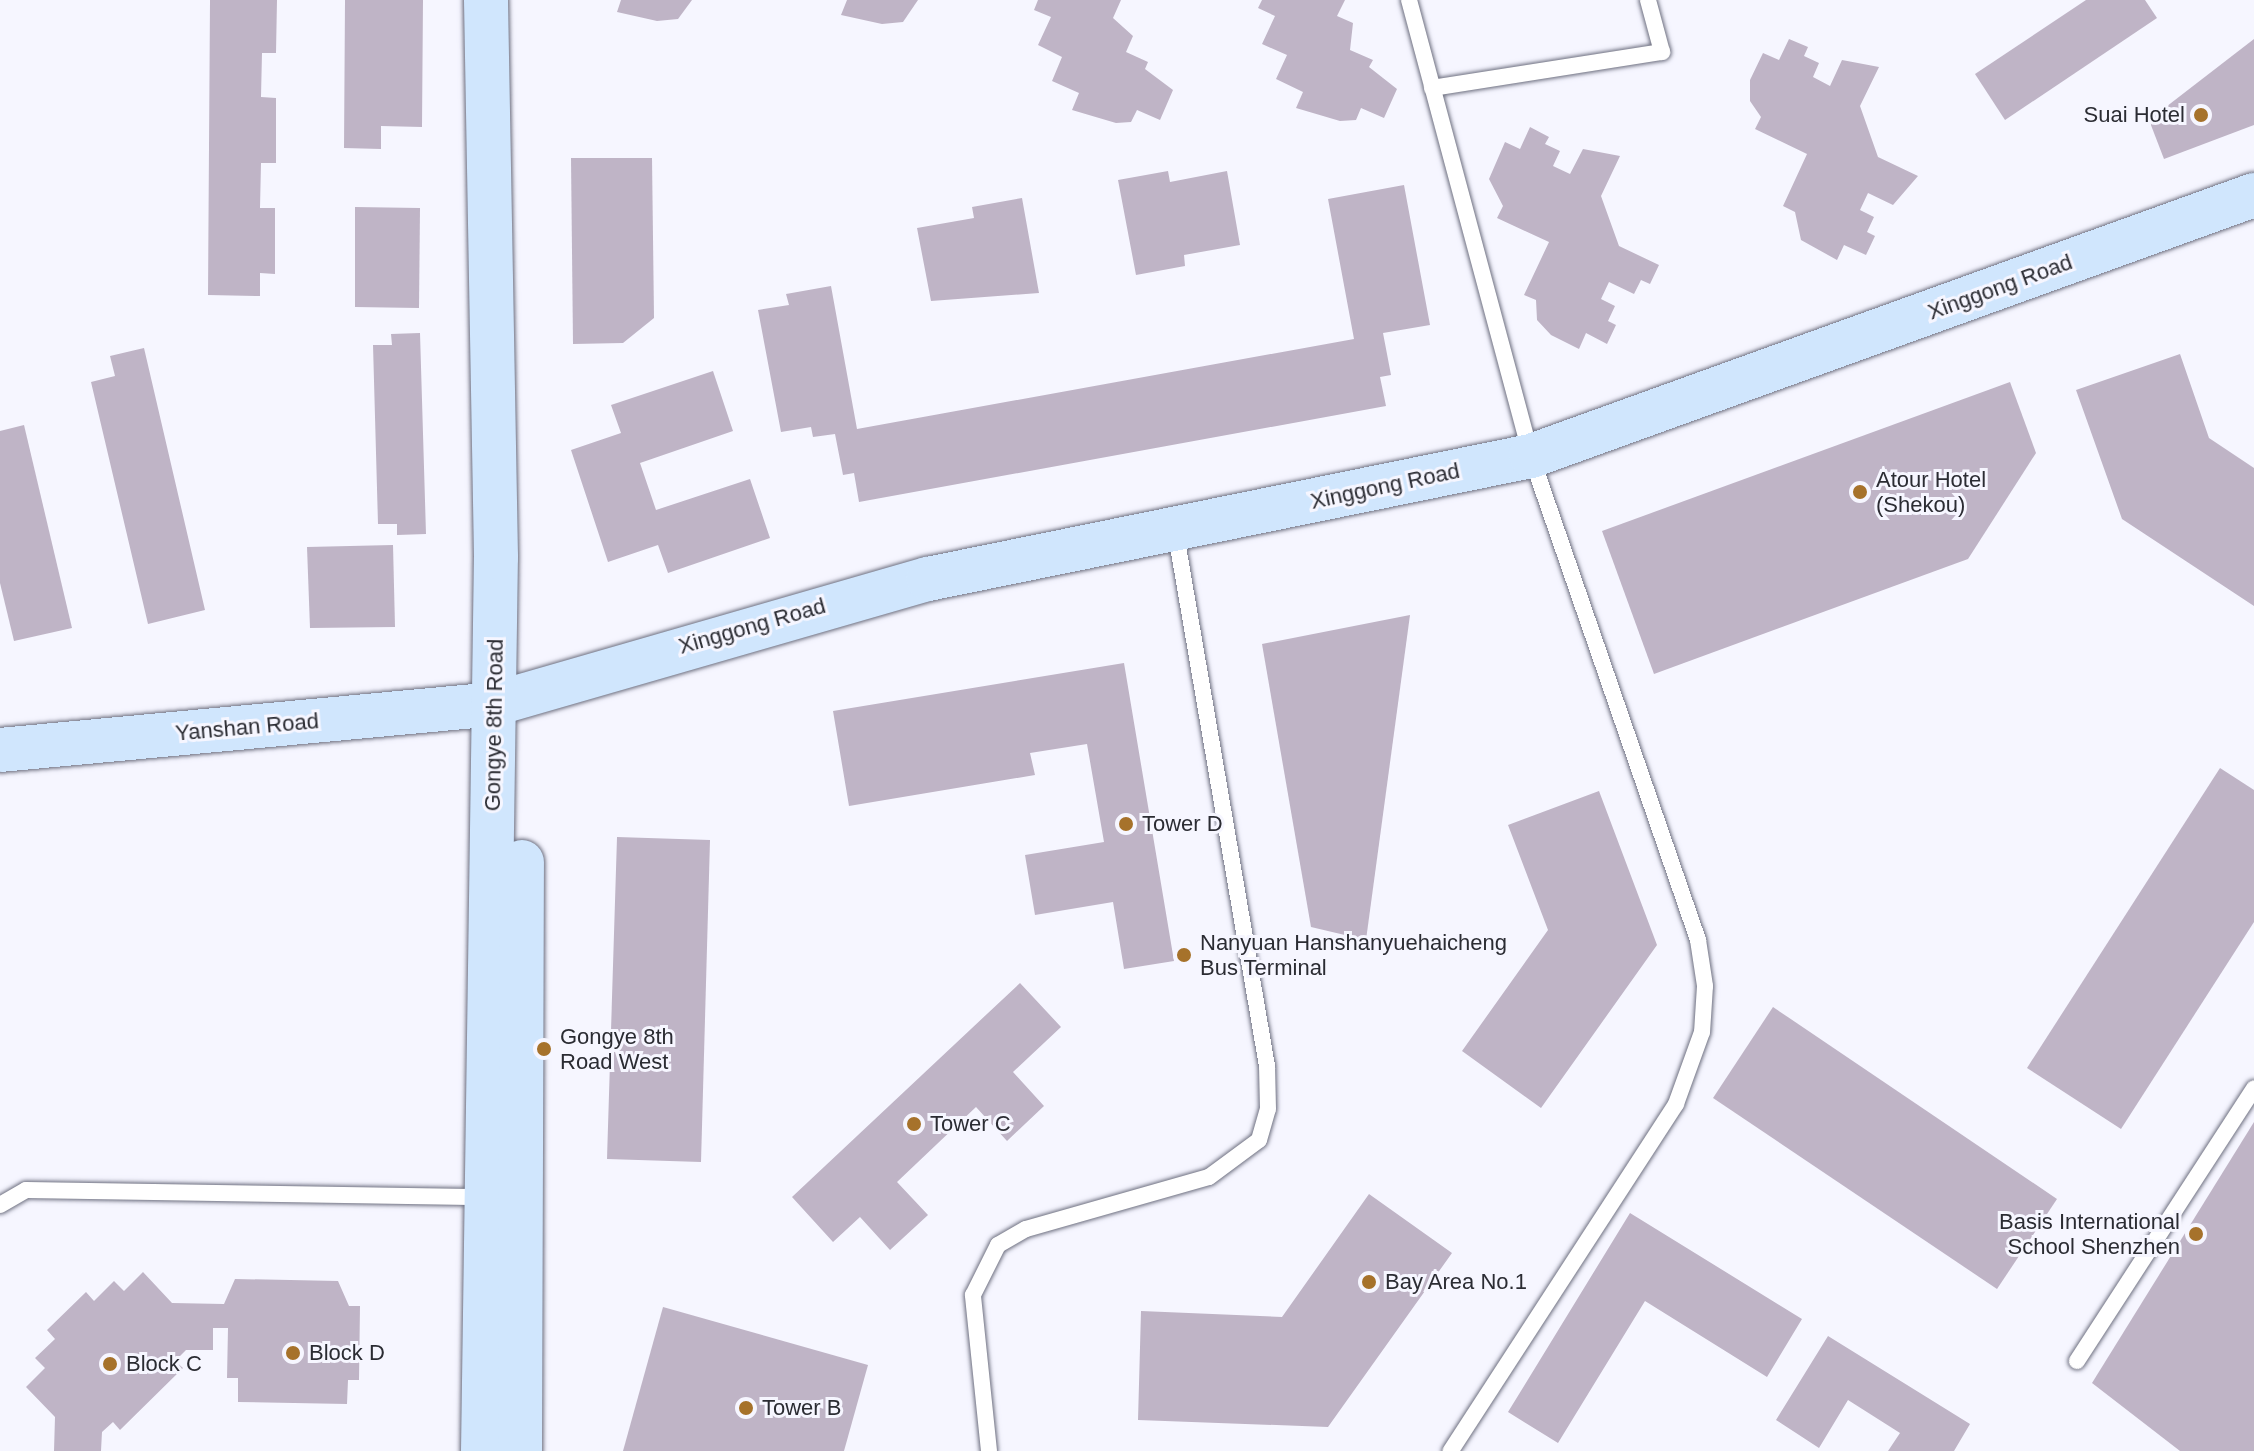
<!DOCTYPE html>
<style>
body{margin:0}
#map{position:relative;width:2254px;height:1451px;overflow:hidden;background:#f6f6ff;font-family:Helvetica,sans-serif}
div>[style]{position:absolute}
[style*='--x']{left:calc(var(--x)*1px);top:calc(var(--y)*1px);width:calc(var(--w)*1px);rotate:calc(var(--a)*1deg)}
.building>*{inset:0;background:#bfb4c6}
.roads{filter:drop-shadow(0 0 2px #6e7081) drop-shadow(0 0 2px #6e7081)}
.lane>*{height:16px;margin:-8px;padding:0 8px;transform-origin:8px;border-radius:8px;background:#fff}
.secondary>*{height:44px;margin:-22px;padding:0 22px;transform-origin:22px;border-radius:22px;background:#d0e6fd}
.dots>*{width:22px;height:22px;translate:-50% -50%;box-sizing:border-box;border:4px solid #f6f6ff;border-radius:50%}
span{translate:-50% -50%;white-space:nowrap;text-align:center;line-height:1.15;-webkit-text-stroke:6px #f6f6ff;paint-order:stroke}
.poi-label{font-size:22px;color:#2b2c33}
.right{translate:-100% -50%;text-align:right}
.left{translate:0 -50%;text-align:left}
.street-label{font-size:22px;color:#2b2c33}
</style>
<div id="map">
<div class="building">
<div style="clip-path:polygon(210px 0,277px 0,276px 53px,262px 53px,261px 97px,276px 98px,276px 163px,261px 163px,260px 208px,275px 208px,275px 274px,260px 273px,260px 296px,208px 295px)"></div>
<div style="clip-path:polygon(345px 0,423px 0,422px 127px,381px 126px,381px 149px,344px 148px)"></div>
<div style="clip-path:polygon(621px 0,692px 0,678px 19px,657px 21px,617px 12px)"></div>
<div style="clip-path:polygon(847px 0,918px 0,903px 22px,882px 24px,841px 15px)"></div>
<div style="clip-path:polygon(1038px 0,1121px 0,1113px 18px,1133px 36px,1126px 52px,1148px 62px,1145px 69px,1173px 90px,1160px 120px,1137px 110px,1131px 122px,1116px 123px,1072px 110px,1079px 93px,1052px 81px,1062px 57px,1038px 45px,1051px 17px,1034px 10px)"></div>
<div style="clip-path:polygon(1262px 0,1345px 0,1337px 16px,1353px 23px,1350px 50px,1373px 60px,1369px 67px,1397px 89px,1384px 118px,1361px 108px,1356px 120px,1340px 121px,1296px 108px,1303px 92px,1276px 79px,1287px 55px,1262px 44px,1275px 16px,1258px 8px)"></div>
<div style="clip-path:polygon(2086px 0,2145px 0,2157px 18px,2005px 120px,1975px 74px)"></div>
<div style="clip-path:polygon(1789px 39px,1808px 47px,1804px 56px,1819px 63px,1813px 77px,1830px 86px,1842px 60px,1879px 67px,1860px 106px,1878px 157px,1918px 176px,1893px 205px,1868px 193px,1860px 210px,1874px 217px,1867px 232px,1875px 236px,1866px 255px,1844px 245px,1837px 260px,1801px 240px,1795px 212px,1783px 206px,1807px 154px,1755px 129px,1761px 117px,1750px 101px,1750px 80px,1763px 53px,1779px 60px)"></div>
<div style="clip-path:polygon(2254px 39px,2254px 125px,2164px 159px,2149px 120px)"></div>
<div style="clip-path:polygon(1530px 127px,1549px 137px,1545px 144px,1560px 151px,1553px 166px,1570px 174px,1583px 149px,1620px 156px,1601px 196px,1619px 246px,1659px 265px,1650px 284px,1641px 280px,1634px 294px,1609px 282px,1601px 299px,1615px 306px,1608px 321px,1616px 325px,1607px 344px,1586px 333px,1579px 349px,1551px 335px,1537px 320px,1536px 300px,1524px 295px,1549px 242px,1497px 218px,1503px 206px,1489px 179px,1505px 142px,1520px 149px)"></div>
<div style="clip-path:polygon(571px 158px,652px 158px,654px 318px,623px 343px,573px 344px)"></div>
<div style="clip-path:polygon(1168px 171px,1170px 182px,1227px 171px,1240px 245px,1184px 255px,1185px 266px,1136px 275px,1118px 180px)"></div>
<div style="clip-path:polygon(1404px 185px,1430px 325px,1383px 333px,1391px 375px,1380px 377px,1386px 406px,859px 502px,854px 473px,843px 475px,835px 434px,813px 437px,811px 427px,781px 432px,758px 310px,789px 305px,786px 294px,831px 286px,857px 429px,1354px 339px,1328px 199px)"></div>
<div style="clip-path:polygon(1022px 198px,1039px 293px,931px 301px,917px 228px,974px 218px,972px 207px)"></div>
<div style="clip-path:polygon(355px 207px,420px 208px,419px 308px,355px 307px)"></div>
<div style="clip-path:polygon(420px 333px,426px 534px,397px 535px,397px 524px,378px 524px,373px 345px,392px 345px,391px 334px)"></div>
<div style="clip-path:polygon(144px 348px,205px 610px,148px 624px,91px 382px,115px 376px,110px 356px)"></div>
<div style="clip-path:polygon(2180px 354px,2209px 438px,2254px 468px,2254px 606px,2122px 519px,2076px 390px)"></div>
<div style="clip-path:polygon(713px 371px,733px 431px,640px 463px,656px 510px,750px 479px,770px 538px,668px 573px,658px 545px,608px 562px,571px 450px,621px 433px,611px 405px)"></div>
<div style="clip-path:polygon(2010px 382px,2036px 453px,1968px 559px,1654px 674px,1602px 531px)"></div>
<div style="clip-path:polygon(24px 425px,72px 628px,14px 641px,0 583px,0 431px)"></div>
<div style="clip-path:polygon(393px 545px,395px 627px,310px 628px,307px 547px)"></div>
<div style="clip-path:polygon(1410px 615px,1366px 940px,1311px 927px,1262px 644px)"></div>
<div style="clip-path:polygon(1124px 663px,1174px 961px,1124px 969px,1113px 902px,1035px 915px,1025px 855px,1104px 842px,1087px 744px,1030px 753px,1035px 775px,849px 806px,833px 711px)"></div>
<div style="clip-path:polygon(2220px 768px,2254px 790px,2254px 922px,2121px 1129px,2027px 1068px)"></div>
<div style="clip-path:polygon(1599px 791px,1657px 945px,1541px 1108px,1462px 1051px,1548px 930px,1508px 825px)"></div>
<div style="clip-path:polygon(617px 837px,710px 840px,701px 1162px,607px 1159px)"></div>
<div style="clip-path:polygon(1020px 983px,1061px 1027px,1013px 1072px,1044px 1106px,1007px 1141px,976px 1107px,897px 1182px,928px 1215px,890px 1250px,860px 1217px,833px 1242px,792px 1197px)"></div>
<div style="clip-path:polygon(1773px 1007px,2057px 1199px,1997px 1289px,1713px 1098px)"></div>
<div style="clip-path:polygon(2254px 1122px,2254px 1451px,2180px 1451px,2092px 1383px)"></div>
<div style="clip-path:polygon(1369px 1194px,1452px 1253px,1328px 1427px,1138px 1420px,1141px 1311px,1282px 1317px)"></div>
<div style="clip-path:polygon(1630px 1213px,1802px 1319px,1767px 1377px,1645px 1301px,1558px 1443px,1508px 1412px)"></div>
<div style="clip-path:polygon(143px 1272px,172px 1303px,224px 1304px,235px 1279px,338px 1281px,349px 1306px,360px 1306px,359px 1380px,348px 1380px,347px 1404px,238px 1402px,238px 1378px,227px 1378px,228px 1328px,213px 1328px,213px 1350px,186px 1350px,175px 1361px,183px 1368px,120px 1430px,113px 1422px,102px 1432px,101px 1451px,54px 1451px,55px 1417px,26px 1387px,45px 1368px,35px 1358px,55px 1339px,47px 1330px,86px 1292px,94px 1301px,114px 1281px,124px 1291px)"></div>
<div style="clip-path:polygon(663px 1307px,868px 1365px,844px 1451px,623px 1451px)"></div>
<div style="clip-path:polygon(1828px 1336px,1970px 1424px,1954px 1451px,1888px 1451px,1900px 1433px,1848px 1400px,1819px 1448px,1776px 1420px)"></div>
</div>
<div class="roads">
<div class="lane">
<div style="--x:1409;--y:0;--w:472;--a:75"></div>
<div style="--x:1531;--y:456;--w:512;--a:70.96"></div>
<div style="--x:1698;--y:940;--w:47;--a:81.3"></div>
<div style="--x:1705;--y:986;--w:46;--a:93.7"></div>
<div style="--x:1702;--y:1032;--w:77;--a:109.9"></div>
<div style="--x:1676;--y:1104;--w:414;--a:123"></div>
<div style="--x:1432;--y:88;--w:233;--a:-8.9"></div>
<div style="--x:1662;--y:52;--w:54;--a:-105.1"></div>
<div style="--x:0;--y:1205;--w:30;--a:-30"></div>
<div style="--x:26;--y:1190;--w:461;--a:0.9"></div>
<div style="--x:2077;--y:1361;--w:325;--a:-57"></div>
<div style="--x:989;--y:1451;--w:157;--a:-95.9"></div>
<div style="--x:973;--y:1295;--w:56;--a:-63.4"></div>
<div style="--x:998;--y:1245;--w:32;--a:-30"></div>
<div style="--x:1026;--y:1229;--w:190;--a:-15.9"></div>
<div style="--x:1209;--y:1177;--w:62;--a:-36.5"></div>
<div style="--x:1259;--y:1140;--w:32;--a:-74"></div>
<div style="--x:1268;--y:1109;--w:43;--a:-91.3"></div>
<div style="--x:1267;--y:1066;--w:545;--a:-99.72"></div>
</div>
<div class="secondary">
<div style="--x:0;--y:750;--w:496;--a:-5.3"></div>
<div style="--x:494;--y:704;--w:452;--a:-16.1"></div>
<div style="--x:928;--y:579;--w:615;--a:-11.53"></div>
<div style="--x:1531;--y:456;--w:769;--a:-19.85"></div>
<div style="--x:483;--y:1451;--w:894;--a:-89.17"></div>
<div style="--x:496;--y:557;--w:557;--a:-91.03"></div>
<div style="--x:520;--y:1451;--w:589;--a:-89.81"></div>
</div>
</div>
<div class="dots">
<div style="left:2201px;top:115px;background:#a6722b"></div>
<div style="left:1860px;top:492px;background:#a6722b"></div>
<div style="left:1126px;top:824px;background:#a6722b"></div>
<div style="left:1184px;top:955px;background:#a6722b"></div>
<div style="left:544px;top:1049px;background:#a6722b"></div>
<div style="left:914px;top:1124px;background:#a6722b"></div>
<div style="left:2196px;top:1234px;background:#a6722b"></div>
<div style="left:1369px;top:1282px;background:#a6722b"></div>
<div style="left:293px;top:1353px;background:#a6722b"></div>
<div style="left:110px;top:1364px;background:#a6722b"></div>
<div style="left:746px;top:1408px;background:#a6722b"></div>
</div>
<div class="poi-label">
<span class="right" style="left:2185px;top:115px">Suai Hotel</span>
<span class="left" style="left:1876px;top:492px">Atour Hotel<br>(Shekou)</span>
<span class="left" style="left:1142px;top:824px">Tower D</span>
<span class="left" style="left:1200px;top:955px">Nanyuan Hanshanyuehaicheng<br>Bus Terminal</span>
<span class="left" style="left:560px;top:1049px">Gongye 8th<br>Road West</span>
<span class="left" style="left:930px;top:1124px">Tower C</span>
<span class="right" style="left:2180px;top:1234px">Basis International<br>School Shenzhen</span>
<span class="left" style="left:1385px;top:1282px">Bay Area No.1</span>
<span class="left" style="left:309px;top:1353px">Block D</span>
<span class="left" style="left:126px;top:1364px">Block C</span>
<span class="left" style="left:762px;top:1408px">Tower B</span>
</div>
<div class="street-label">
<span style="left:2000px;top:287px;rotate:-20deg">Xinggong Road</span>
<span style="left:1385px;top:486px;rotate:-12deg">Xinggong Road</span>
<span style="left:752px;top:626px;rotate:-16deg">Xinggong Road</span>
<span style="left:494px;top:725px;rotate:-89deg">Gongye 8th Road</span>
<span style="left:247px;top:727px;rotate:-5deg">Yanshan Road</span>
</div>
</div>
